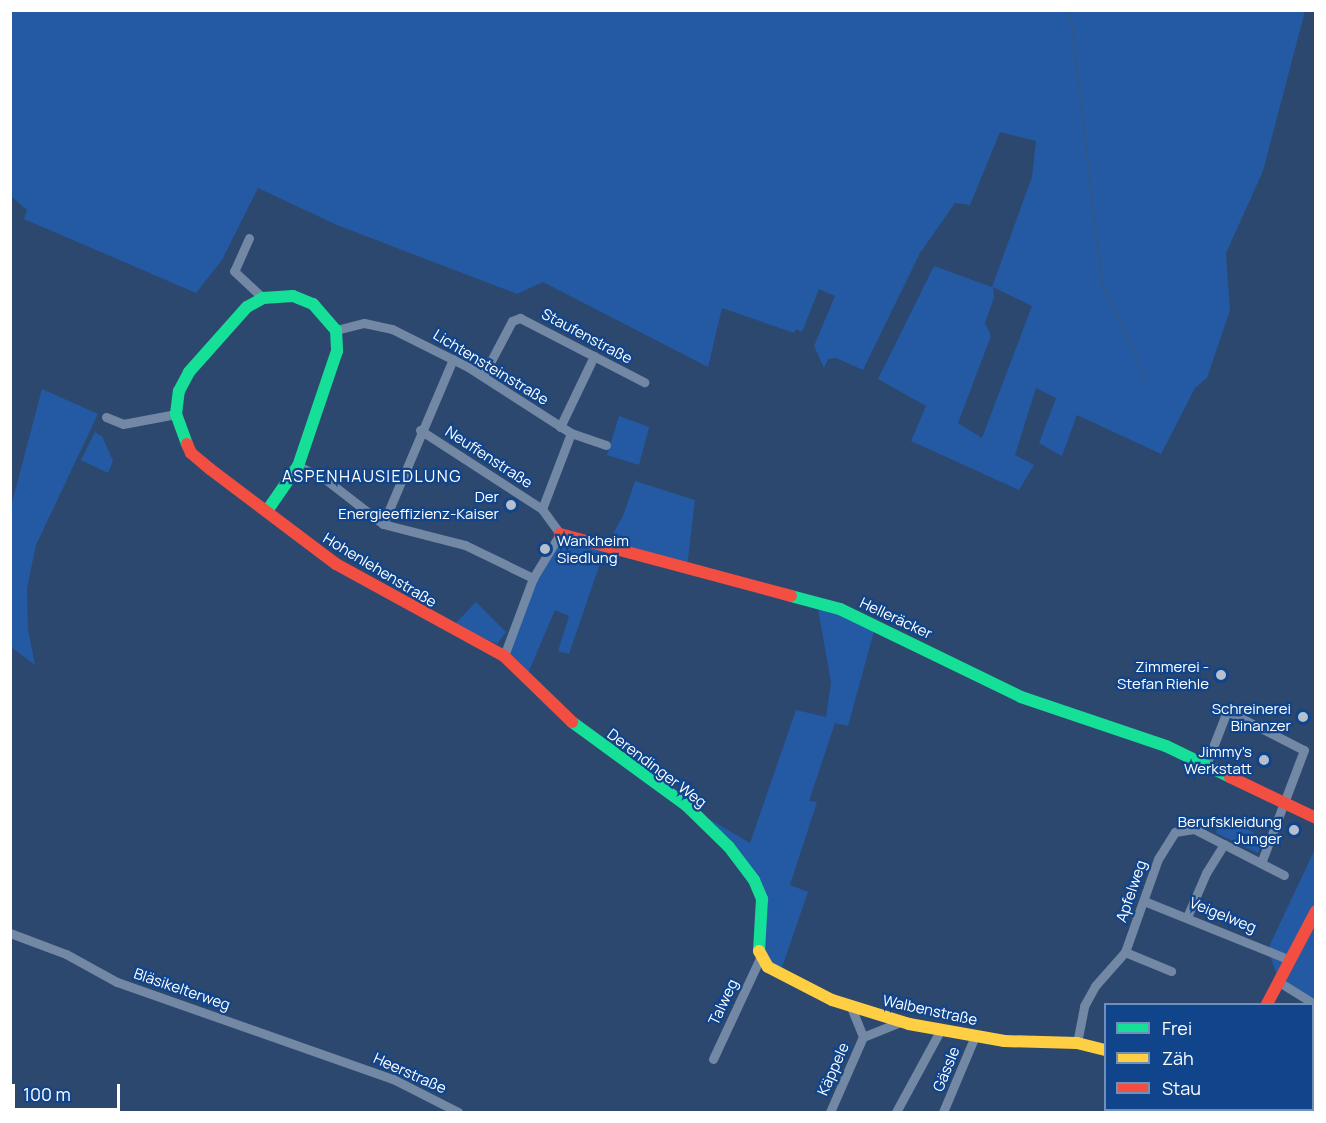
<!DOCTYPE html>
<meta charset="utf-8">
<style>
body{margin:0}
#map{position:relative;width:1326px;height:1123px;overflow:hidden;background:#2c486f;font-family:Manrope,sans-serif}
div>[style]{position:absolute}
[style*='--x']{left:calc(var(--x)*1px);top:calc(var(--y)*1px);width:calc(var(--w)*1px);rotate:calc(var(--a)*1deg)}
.green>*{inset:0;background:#235aa3}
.stream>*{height:2px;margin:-1px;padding:0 1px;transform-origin:1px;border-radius:1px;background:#31578a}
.street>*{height:9px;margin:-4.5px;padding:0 4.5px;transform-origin:4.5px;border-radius:4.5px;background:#7388a4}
.fast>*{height:12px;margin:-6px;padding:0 6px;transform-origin:6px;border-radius:6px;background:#16e098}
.slow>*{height:12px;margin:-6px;padding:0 6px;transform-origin:6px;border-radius:6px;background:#ffcf43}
.jam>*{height:12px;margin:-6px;padding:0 6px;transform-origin:6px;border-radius:6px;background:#f24e42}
.dots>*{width:16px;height:16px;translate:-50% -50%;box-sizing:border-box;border:3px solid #10448b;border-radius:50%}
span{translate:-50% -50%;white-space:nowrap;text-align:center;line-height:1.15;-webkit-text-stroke:4.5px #10448b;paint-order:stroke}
.street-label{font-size:15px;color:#fff}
.poi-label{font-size:15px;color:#fff}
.right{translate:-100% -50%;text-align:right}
.left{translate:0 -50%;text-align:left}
.neighbourhood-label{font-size:16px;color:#fff;letter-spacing:1.5px}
.frame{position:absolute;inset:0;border:12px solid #fff;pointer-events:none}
.legend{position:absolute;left:1104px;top:1003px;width:210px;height:108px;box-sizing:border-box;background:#10448b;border:2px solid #708fb9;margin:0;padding:8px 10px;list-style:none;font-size:18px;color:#fff}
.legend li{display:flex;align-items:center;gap:12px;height:30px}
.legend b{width:30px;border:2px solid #708fb9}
.scale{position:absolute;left:12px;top:1084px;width:108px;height:27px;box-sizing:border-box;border:3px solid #fff;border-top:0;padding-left:8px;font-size:18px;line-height:21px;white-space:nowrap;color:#fff;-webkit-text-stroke:4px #10448b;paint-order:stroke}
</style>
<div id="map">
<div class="green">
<div style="clip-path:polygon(evenodd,10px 11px,11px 10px,1305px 11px,1263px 171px,1226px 253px,1230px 310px,1207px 378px,1195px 388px,1161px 454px,1077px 415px,1062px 456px,1039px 443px,1056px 398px,1036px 388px,1015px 455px,1034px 465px,1019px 490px,911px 441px,926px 406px,878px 379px,934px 266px,992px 287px,1032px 177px,1036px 141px,1000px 132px,970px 205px,955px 203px,920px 253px,863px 370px,836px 358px,828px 359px,824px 368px,814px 346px,835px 296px,819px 289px,802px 332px,796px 329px,794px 333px,722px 308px,708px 367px,543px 282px,517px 294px,337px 225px,258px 188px,222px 260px,196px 293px,24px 219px,27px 210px,11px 196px,10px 11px,993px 287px,1032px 306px,982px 438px,958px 423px,991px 336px,985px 323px,994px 298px,993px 287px)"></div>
<div style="clip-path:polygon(42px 389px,98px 414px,36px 545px,27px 588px,28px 629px,35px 665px,11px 647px,10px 510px)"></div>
<div style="clip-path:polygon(619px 416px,649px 427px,639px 465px,607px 455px)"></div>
<div style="clip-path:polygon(95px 432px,102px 436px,113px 461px,108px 473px,81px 460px)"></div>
<div style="clip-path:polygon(635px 481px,695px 500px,687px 568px,606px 546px,569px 654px,558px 651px,569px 616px,555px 610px,526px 678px,504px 656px,533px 578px,560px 534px,606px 546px,623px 516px)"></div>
<div style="clip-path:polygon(476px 602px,506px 632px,497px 644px,454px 625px)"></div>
<div style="clip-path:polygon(817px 603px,876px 624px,848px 726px,835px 723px,809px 801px,817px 802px,790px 885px,808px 892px,780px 973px,760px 958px,762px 899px,754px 880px,687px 806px,750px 843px,796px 710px,826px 717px,831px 682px)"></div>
<div style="clip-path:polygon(1221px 817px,1265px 838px,1258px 853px,1216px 833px)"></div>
<div style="clip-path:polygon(1315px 849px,1315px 1005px,1279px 982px,1268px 949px)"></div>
</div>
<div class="stream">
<div style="--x:1070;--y:10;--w:275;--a:83.3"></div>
<div style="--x:1102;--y:283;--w:107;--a:65.1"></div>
</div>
<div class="street">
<div style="--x:249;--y:238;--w:36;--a:114"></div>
<div style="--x:234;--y:271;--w:40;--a:43"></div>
<div style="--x:336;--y:330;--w:29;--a:-14"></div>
<div style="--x:364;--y:323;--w:29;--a:12"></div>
<div style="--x:392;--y:329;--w:85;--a:26.6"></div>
<div style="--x:468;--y:367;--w:122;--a:32.7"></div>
<div style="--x:571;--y:433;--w:37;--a:19"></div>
<div style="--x:483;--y:376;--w:62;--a:-62.2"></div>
<div style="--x:512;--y:321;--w:9;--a:-21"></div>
<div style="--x:520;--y:318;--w:140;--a:27.3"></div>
<div style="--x:106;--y:417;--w:18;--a:22"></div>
<div style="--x:123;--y:424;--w:54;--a:-10.7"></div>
<div style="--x:560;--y:427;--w:79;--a:-64.4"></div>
<div style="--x:420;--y:430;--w:145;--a:32.9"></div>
<div style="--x:542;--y:509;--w:31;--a:54"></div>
<div style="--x:560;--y:534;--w:52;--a:121.5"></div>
<div style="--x:533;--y:578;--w:83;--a:110.4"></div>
<div style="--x:298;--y:466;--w:30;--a:26"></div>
<div style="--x:325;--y:479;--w:73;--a:37.8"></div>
<div style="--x:383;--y:524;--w:85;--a:14.4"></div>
<div style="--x:465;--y:545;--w:76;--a:25.9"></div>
<div style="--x:542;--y:509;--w:81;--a:-69.1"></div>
<div style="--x:383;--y:524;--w:179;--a:-67"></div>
<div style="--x:1206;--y:765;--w:58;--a:-68.7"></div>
<div style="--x:1227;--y:711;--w:86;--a:26.9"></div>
<div style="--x:1304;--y:750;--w:121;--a:110.8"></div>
<div style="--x:1144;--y:901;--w:157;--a:22"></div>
<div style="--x:1187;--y:917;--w:48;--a:-66.6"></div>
<div style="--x:1206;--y:873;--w:34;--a:-58"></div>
<div style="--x:10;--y:933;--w:60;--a:20.6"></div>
<div style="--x:66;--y:954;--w:58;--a:28.8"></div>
<div style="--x:117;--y:982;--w:293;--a:19.4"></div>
<div style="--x:393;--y:1079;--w:73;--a:26.9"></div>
<div style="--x:1125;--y:952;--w:50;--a:22.4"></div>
<div style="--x:1279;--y:982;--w:44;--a:31.9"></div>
<div style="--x:851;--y:1007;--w:32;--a:68"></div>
<div style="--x:1312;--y:1036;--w:9;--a:-63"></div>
<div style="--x:1077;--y:1043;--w:38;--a:-79"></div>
<div style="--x:1084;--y:1006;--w:23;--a:-61"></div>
<div style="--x:1095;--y:986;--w:45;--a:-48.6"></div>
<div style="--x:1125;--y:952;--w:99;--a:-70.5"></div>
<div style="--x:1158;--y:859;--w:32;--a:-58"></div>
<div style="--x:1175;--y:832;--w:19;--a:-9"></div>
<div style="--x:1194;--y:829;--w:101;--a:27.1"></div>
<div style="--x:713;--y:1059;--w:111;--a:-65"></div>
<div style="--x:830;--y:1112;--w:82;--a:-66.3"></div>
<div style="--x:863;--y:1037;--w:40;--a:-22"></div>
<div style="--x:896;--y:1112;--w:92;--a:-61.5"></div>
<div style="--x:943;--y:1112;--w:82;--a:-67.2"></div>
<div style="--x:1282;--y:1112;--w:2;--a:-63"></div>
</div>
<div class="fast">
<div style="--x:187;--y:444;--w:32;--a:-110"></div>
<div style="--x:176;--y:414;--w:23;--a:-83"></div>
<div style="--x:179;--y:391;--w:21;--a:-62"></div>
<div style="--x:189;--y:372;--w:87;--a:-48.3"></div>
<div style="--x:247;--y:307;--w:18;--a:-29"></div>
<div style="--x:263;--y:298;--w:30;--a:-4"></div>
<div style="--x:293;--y:296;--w:22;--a:22"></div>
<div style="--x:313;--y:304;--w:35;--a:49"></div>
<div style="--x:336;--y:330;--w:21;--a:87"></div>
<div style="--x:337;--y:351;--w:121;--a:108.7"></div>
<div style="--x:298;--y:466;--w:55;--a:124.6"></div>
<div style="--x:791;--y:596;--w:51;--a:14.9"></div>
<div style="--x:840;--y:609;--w:201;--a:25.9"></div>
<div style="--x:1021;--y:697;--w:153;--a:18.7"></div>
<div style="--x:1166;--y:746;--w:71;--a:25.8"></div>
<div style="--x:572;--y:722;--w:142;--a:36.1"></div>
<div style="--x:687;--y:806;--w:59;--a:44.3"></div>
<div style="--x:729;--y:847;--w:41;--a:52.9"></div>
<div style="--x:754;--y:880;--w:21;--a:67"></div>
<div style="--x:762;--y:899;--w:52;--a:93.3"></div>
<div style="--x:1186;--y:1112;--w:3;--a:-45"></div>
</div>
<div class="slow">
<div style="--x:759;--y:951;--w:18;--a:61"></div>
<div style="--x:768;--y:967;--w:72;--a:27.3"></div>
<div style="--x:832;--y:1000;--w:81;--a:17.3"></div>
<div style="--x:909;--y:1024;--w:97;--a:10.1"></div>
<div style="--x:1004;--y:1041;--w:73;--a:1.6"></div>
<div style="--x:1077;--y:1043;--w:30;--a:14"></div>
</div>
<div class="jam">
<div style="--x:187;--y:444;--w:10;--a:66"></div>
<div style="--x:191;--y:453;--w:25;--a:40"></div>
<div style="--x:210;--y:469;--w:158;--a:37"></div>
<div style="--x:336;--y:564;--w:192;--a:28.7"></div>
<div style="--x:504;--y:656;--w:95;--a:44.1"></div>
<div style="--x:560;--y:534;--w:239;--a:15"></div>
<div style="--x:1230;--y:777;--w:95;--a:25.5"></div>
<div style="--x:1267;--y:1004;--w:105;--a:-62.2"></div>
</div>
<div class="dots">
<div style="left:511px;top:505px;background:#b5bfcd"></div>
<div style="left:545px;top:549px;background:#b5bfcd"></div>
<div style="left:1221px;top:675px;background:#b5bfcd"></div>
<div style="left:1303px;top:717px;background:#b5bfcd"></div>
<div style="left:1264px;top:760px;background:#b5bfcd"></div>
<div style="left:1294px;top:830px;background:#b5bfcd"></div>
</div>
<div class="street-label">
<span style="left:587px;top:336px;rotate:28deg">Staufenstraße</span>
<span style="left:491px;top:367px;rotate:31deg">Lichtensteinstraße</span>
<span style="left:489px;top:457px;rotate:33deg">Neuffenstraße</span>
<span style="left:380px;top:570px;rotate:31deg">Hohenlehenstraße</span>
<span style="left:896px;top:618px;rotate:25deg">Helleräcker</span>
<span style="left:657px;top:768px;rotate:37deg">Derendinger Weg</span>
<span style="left:1131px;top:891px;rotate:-71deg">Apfelweg</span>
<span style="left:1223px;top:915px;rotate:22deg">Veigelweg</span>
<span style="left:182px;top:989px;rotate:19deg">Bläsikelterweg</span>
<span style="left:723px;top:1002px;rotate:-65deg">Talweg</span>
<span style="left:930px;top:1010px;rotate:12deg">Walbenstraße</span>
<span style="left:833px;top:1069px;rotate:-66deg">Käppele</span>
<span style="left:946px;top:1069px;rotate:-68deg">Gässle</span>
<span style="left:410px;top:1073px;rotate:24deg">Heerstraße</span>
</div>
<div class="poi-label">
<span class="right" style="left:499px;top:505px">Der<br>Energieeffizienz-Kaiser</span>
<span class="left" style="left:557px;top:549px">Wankheim<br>Siedlung</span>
<span class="right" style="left:1209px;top:675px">Zimmerei -<br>Stefan Riehle</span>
<span class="right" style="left:1291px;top:717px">Schreinerei<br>Binanzer</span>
<span class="right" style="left:1252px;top:760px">Jimmy's<br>Werkstatt</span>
<span class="right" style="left:1282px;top:830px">Berufskleidung<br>Junger</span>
</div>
<div class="neighbourhood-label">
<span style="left:372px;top:476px">ASPENHAUSIEDLUNG</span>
</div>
<div class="frame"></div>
<ul class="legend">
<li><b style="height:8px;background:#16e098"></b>Frei</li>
<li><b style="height:8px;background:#ffcf43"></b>Zäh</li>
<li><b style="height:8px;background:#f24e42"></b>Stau</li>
</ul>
<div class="scale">100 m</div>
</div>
